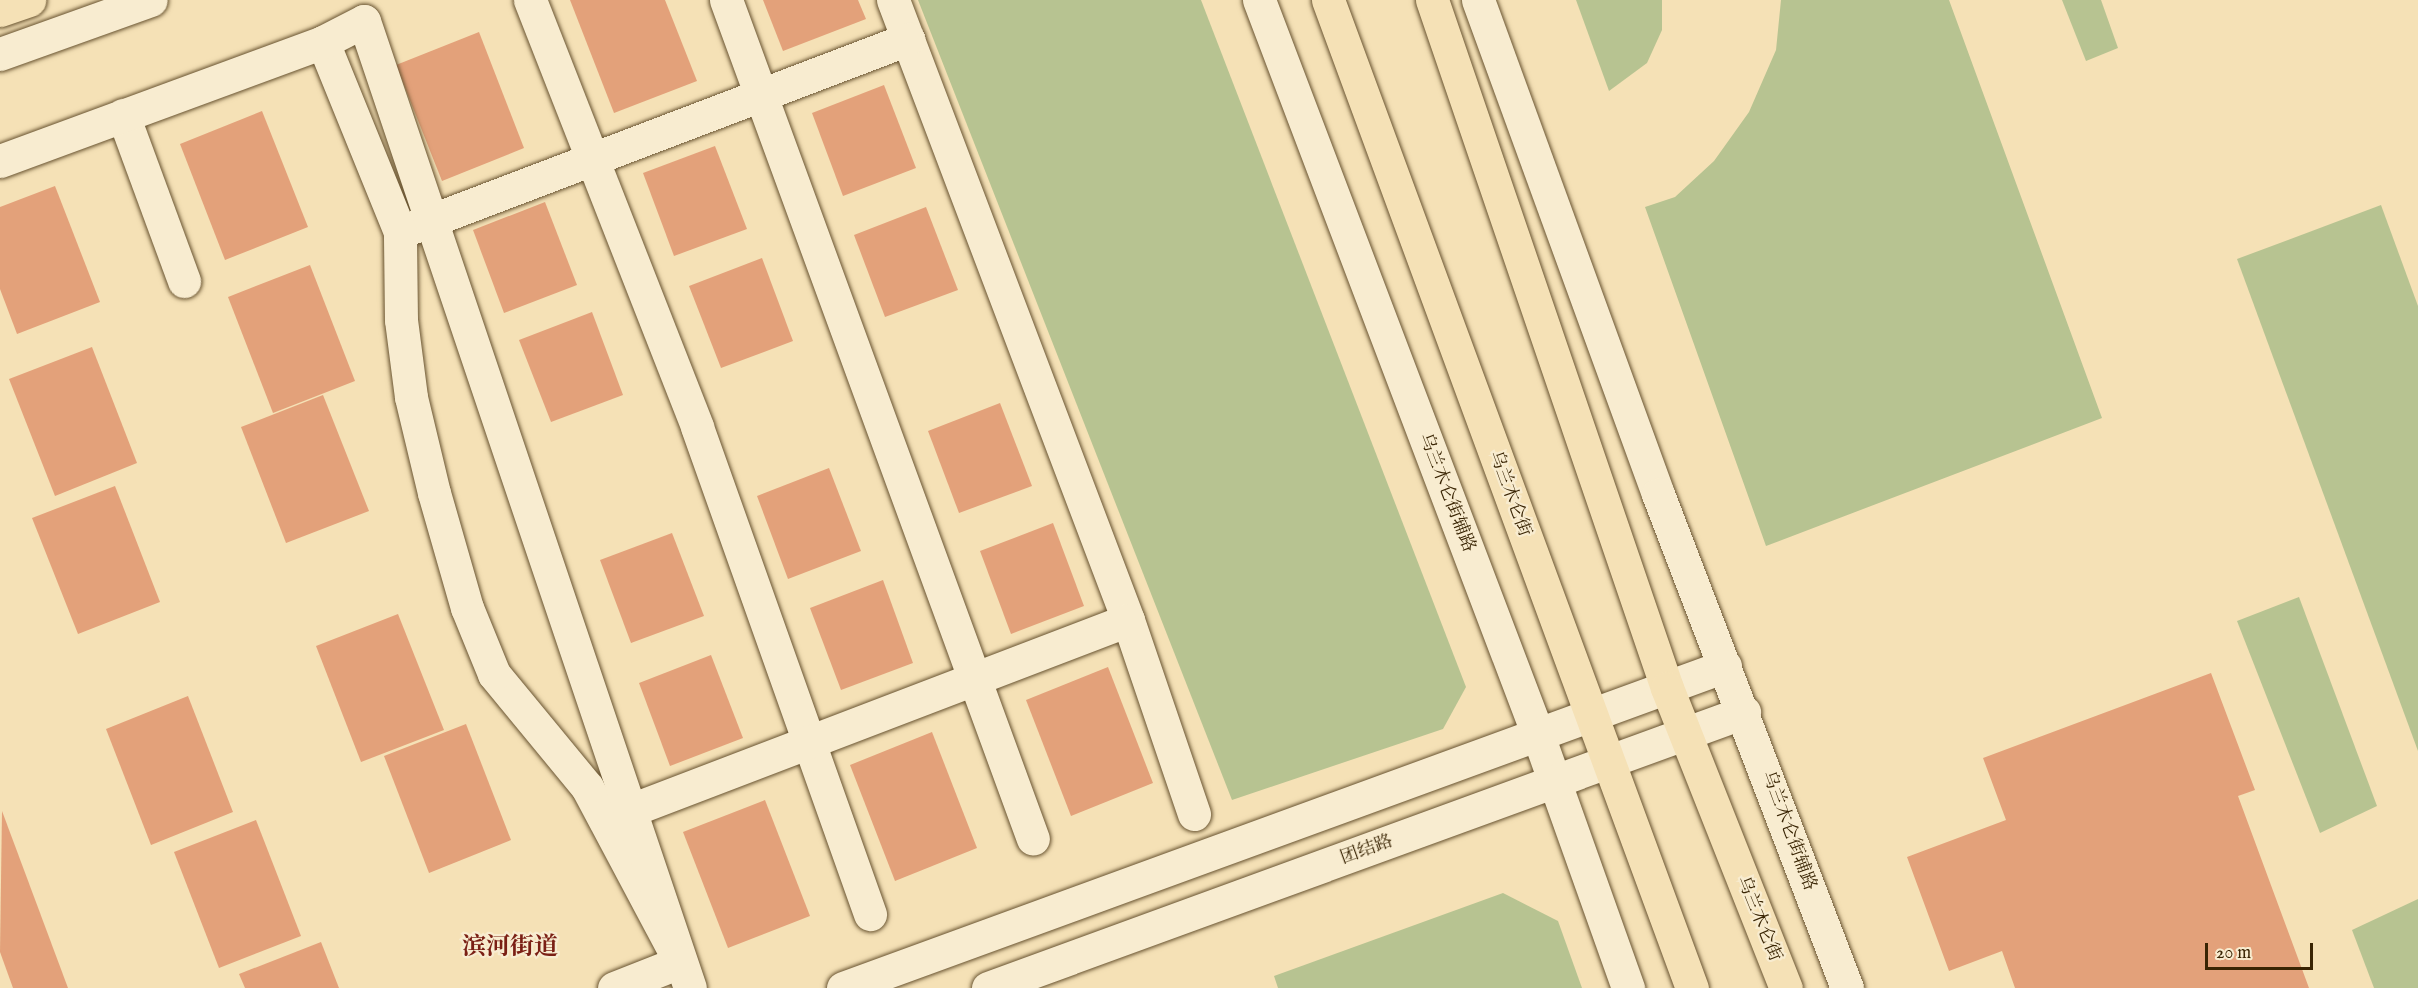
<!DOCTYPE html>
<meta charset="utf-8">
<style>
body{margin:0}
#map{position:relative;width:2418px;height:988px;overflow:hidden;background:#f5e1b6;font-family:"IM FELL English","Noto Serif SC",serif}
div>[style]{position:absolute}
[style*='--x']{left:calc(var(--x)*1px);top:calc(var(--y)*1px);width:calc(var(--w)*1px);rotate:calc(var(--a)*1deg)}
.green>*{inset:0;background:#b7c391}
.building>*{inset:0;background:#e3a17a}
.roads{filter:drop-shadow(0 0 2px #685330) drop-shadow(0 0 2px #685330)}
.minor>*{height:33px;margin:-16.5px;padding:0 16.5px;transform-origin:16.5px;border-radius:16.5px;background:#f8ecd0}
.major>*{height:33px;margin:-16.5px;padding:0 16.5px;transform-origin:16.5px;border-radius:16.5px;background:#f5e1b6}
span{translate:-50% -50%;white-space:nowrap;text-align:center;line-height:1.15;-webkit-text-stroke:4.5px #f8ecd0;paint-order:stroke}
.street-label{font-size:18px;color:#392403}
.district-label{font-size:24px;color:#7a1f14;font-weight:700}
.scale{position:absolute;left:2205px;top:943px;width:108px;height:27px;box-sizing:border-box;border:3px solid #392403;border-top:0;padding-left:8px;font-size:18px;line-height:21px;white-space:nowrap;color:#392403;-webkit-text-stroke:4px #f8ecd0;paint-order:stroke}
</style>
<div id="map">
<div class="green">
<div style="clip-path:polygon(918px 0,1201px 0,1466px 687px,1443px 729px,1232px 800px)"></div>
<div style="clip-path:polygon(1576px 0,1662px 0,1662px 30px,1647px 63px,1609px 91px)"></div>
<div style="clip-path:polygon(1781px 0,1949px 0,2102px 418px,1766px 546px,1645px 207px,1675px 197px,1714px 161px,1749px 112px,1776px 50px)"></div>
<div style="clip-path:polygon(2062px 0,2101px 0,2118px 48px,2086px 61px)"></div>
<div style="clip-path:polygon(2381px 205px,2418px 306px,2418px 751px,2237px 259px)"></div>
<div style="clip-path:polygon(2299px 597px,2377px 806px,2320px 833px,2237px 621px)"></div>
<div style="clip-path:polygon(1503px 893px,1558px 921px,1582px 988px,1278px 988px,1274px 976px)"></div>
<div style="clip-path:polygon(2418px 899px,2418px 988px,2374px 988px,2352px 930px)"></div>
</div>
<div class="building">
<div style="clip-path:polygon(570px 0,665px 0,697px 81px,614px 113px)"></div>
<div style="clip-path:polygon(763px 0,858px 0,866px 19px,783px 51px)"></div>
<div style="clip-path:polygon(479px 32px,524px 148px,442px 181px,396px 65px)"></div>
<div style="clip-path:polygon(884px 85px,916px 168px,843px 196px,812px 113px)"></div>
<div style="clip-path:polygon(262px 111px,308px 227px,225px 260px,180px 144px)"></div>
<div style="clip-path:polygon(715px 146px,747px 229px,674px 256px,643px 173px)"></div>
<div style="clip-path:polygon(55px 186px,100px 302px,17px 334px,0 289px,0 207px)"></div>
<div style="clip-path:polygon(545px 202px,577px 285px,504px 313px,473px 230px)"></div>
<div style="clip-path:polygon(926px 207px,958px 290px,885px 317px,854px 235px)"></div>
<div style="clip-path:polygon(762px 258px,793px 341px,721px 368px,689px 286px)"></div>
<div style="clip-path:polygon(310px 265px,355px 381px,273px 413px,228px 297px)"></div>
<div style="clip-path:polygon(592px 312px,623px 395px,551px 422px,519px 340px)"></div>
<div style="clip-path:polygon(92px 347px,137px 463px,55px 496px,9px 379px)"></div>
<div style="clip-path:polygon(323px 395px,369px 511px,286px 543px,241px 427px)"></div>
<div style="clip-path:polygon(1000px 403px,1032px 486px,959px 513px,928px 431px)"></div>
<div style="clip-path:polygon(829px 468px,861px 551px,788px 579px,757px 496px)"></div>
<div style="clip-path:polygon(115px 486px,160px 602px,78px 634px,32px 518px)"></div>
<div style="clip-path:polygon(1053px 523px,1084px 606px,1011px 634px,980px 551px)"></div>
<div style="clip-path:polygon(672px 533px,704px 616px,631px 643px,600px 560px)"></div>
<div style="clip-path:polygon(883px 580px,913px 663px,841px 690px,810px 608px)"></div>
<div style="clip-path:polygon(398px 614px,444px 730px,361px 762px,316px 646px)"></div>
<div style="clip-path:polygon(711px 655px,743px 738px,670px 766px,639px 683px)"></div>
<div style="clip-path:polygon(1108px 667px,1153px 783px,1071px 816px,1026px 700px)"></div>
<div style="clip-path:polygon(2211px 673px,2255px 790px,2238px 796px,2309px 988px,2015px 988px,2002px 951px,1949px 971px,1907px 857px,2006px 820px,1983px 758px)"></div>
<div style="clip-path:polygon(188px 696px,233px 812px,151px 845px,106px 729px)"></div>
<div style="clip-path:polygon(466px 724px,511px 840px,429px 873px,384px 756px)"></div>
<div style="clip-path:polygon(932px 732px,977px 848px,895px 881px,850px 765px)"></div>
<div style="clip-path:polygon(765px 800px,810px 916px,728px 948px,683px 832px)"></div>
<div style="clip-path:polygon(2px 811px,68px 988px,13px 988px,0 952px)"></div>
<div style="clip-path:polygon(256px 820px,301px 936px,219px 968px,174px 852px)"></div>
<div style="clip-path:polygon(321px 942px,339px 988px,245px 988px,239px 974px)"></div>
</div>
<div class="roads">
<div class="minor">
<div style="--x:530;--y:0;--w:458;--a:68.6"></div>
<div style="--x:697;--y:427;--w:517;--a:70.44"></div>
<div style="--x:726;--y:0;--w:893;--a:69.9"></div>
<div style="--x:893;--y:0;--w:663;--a:69.24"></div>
<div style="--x:1128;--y:620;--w:205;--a:71.2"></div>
<div style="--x:1259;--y:0;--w:786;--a:69.21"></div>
<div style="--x:1538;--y:735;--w:269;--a:70.4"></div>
<div style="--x:1478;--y:0;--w:526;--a:69.98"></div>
<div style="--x:1658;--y:494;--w:529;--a:69.06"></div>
<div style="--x:0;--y:54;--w:160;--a:-19.7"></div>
<div style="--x:123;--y:115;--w:177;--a:69.8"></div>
<div style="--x:0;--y:161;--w:344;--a:-20.2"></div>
<div style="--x:411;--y:228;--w:532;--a:-20.82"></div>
<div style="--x:631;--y:810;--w:532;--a:-20.92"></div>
<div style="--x:680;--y:962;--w:198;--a:-118"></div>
<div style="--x:587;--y:787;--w:146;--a:-129.5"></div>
<div style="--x:494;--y:674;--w:71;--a:-112.2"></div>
<div style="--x:467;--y:608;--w:120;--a:-106"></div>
<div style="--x:434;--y:493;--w:99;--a:-103.5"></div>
<div style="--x:411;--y:397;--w:78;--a:-97.4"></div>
<div style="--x:401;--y:320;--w:88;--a:-90.7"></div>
<div style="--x:400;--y:232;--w:205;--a:-112.1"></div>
<div style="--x:323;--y:42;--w:46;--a:-27.1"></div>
<div style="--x:364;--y:21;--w:1020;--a:71.37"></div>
<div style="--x:614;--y:988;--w:71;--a:-21.5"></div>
<div style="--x:843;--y:988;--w:939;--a:-20.06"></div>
<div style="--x:988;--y:988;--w:805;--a:-20.06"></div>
</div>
<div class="major">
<div style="--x:1328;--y:0;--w:1053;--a:69.78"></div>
<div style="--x:1432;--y:0;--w:727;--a:71.14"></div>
<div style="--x:1667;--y:688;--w:323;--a:68.4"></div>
<div style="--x:0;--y:10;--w:31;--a:-19"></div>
</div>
</div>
<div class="street-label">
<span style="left:1446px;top:493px;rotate:69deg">乌兰木仑街辅路</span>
<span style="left:1509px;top:494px;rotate:70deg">乌兰木仑街</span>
<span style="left:1788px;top:831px;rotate:70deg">乌兰木仑街辅路</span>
<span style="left:1367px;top:851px;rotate:-20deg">团结路</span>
<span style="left:1758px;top:919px;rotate:68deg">乌兰木仑街</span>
</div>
<div class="district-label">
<span style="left:510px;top:948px">滨河街道</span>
</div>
<div class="scale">20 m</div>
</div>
